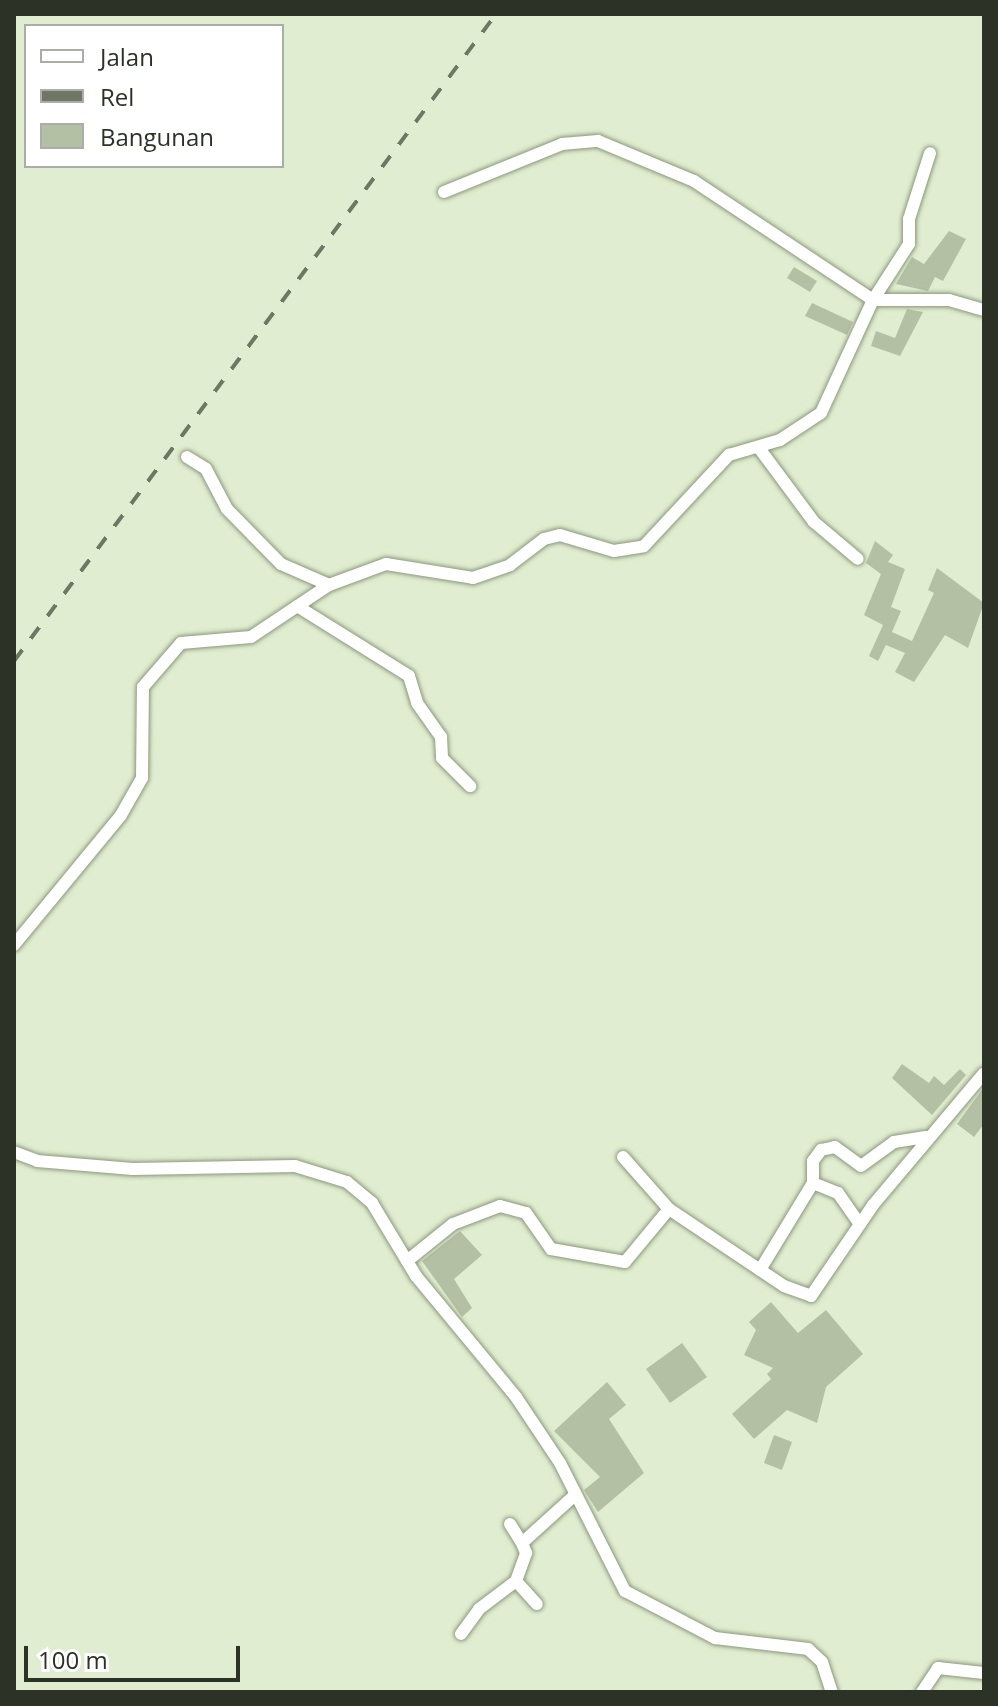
<!DOCTYPE html>
<style>
body{margin:0}
#map{position:relative;width:998px;height:1706px;overflow:hidden;background:#e1edd0;font-family:"Open Sans",sans-serif}
div>[style]{position:absolute}
[style*='--x']{left:calc(var(--x)*1px);top:calc(var(--y)*1px);width:calc(var(--w)*1px);rotate:calc(var(--a)*1deg)}
.building>*{inset:0;background:#b4c0a4}
.roads{filter:drop-shadow(0 0 2px #8c987c) drop-shadow(0 0 2px #8c987c)}
.minor>*{height:12px;margin:-6px;padding:0 6px;transform-origin:6px;border-radius:6px;background:#fff}
.rail>*{height:4px;margin-top:-2px;transform-origin:0;background:repeating-linear-gradient(90deg,#6e7664 0 14px,transparent 0 28px)}
span{translate:-50% -50%;white-space:nowrap;text-align:center;line-height:1.15;-webkit-text-stroke:6px #fff;paint-order:stroke}
.frame{position:absolute;inset:0;border:16px solid #2d3226;pointer-events:none}
.legend{position:absolute;left:24px;top:24px;width:260px;height:144px;box-sizing:border-box;background:#fff;border:2px solid #abada8;margin:0;padding:10px 14px;list-style:none;font-size:24px;color:#2d3226}
.legend li{display:flex;align-items:center;gap:16px;height:40px}
.legend b{width:40px;border:2px solid #abada8}
.scale{position:absolute;left:24px;top:1646px;width:216px;height:36px;box-sizing:border-box;border:4px solid #2d3226;border-top:0;padding-left:10px;font-size:24px;line-height:28px;white-space:nowrap;color:#2d3226;-webkit-text-stroke:6px #fff;paint-order:stroke}
</style>
<div id="map">
<div class="building">
<div style="clip-path:polygon(949px 231px,966px 239px,943px 281px,935px 277px,928px 291px,896px 284px,912px 257px,924px 264px)"></div>
<div style="clip-path:polygon(794px 267px,817px 281px,810px 292px,787px 278px)"></div>
<div style="clip-path:polygon(812px 303px,853px 322px,847px 335px,805px 316px)"></div>
<div style="clip-path:polygon(907px 309px,923px 312px,900px 356px,871px 346px,876px 331px,895px 338px)"></div>
<div style="clip-path:polygon(875px 541px,893px 555px,888px 562px,905px 569px,891px 607px,901px 611px,892px 632px,912px 641px,934px 593px,928px 590px,937px 568px,984px 603px,968px 648px,945px 635px,914px 682px,895px 672px,905px 653px,886px 645px,878px 661px,869px 656px,883px 625px,864px 615px,881px 574px,866px 563px)"></div>
<div style="clip-path:polygon(902px 1064px,929px 1083px,934px 1076px,944px 1085px,960px 1069px,966px 1075px,932px 1115px,892px 1078px)"></div>
<div style="clip-path:polygon(984px 1087px,984px 1124px,974px 1137px,957px 1124px)"></div>
<div style="clip-path:polygon(460px 1231px,482px 1255px,454px 1279px,472px 1308px,462px 1317px,422px 1261px)"></div>
<div style="clip-path:polygon(771px 1302px,798px 1333px,826px 1310px,863px 1354px,826px 1387px,817px 1423px,787px 1410px,754px 1439px,732px 1414px,771px 1379px,767px 1374px,773px 1368px,744px 1355px,756px 1330px,749px 1322px)"></div>
<div style="clip-path:polygon(682px 1343px,707px 1377px,670px 1403px,646px 1369px)"></div>
<div style="clip-path:polygon(607px 1382px,626px 1405px,609px 1419px,644px 1473px,598px 1512px,584px 1490px,600px 1477px,554px 1431px)"></div>
<div style="clip-path:polygon(774px 1435px,792px 1442px,782px 1470px,764px 1463px)"></div>
</div>
<div class="roads">
<div class="minor">
<div style="--x:444;--y:192;--w:127;--a:-22.1"></div>
<div style="--x:562;--y:144;--w:36;--a:-5"></div>
<div style="--x:598;--y:141;--w:104;--a:22.6"></div>
<div style="--x:694;--y:181;--w:215;--a:33.6"></div>
<div style="--x:873;--y:300;--w:76;--a:0"></div>
<div style="--x:949;--y:300;--w:36;--a:16"></div>
<div style="--x:759;--y:448;--w:92;--a:53.4"></div>
<div style="--x:814;--y:522;--w:57;--a:40.1"></div>
<div style="--x:187;--y:457;--w:22;--a:32"></div>
<div style="--x:206;--y:469;--w:45;--a:62.3"></div>
<div style="--x:227;--y:509;--w:77;--a:45.5"></div>
<div style="--x:281;--y:564;--w:52;--a:23.6"></div>
<div style="--x:297;--y:606;--w:132;--a:32"></div>
<div style="--x:409;--y:676;--w:28;--a:73"></div>
<div style="--x:417;--y:703;--w:42;--a:54.8"></div>
<div style="--x:441;--y:737;--w:21;--a:87"></div>
<div style="--x:442;--y:758;--w:40;--a:45"></div>
<div style="--x:14;--y:945;--w:168;--a:-50.5"></div>
<div style="--x:121;--y:815;--w:43;--a:-60.4"></div>
<div style="--x:142;--y:778;--w:91;--a:-89.4"></div>
<div style="--x:143;--y:687;--w:58;--a:-49.2"></div>
<div style="--x:181;--y:643;--w:70;--a:-4.9"></div>
<div style="--x:251;--y:637;--w:94;--a:-33.7"></div>
<div style="--x:329;--y:585;--w:61;--a:-20.2"></div>
<div style="--x:386;--y:564;--w:88;--a:9.1"></div>
<div style="--x:473;--y:578;--w:39;--a:-19"></div>
<div style="--x:510;--y:565;--w:43;--a:-37.4"></div>
<div style="--x:544;--y:539;--w:16;--a:-14"></div>
<div style="--x:560;--y:535;--w:56;--a:16.5"></div>
<div style="--x:614;--y:551;--w:30;--a:-9"></div>
<div style="--x:644;--y:546;--w:125;--a:-47"></div>
<div style="--x:729;--y:455;--w:53;--a:-16.4"></div>
<div style="--x:780;--y:440;--w:49;--a:-33.4"></div>
<div style="--x:821;--y:413;--w:124;--a:-65.3"></div>
<div style="--x:873;--y:300;--w:67;--a:-57.3"></div>
<div style="--x:909;--y:244;--w:25;--a:-90"></div>
<div style="--x:909;--y:219;--w:69;--a:-72.3"></div>
<div style="--x:14;--y:1152;--w:25;--a:21"></div>
<div style="--x:37;--y:1161;--w:96;--a:4.8"></div>
<div style="--x:133;--y:1169;--w:162;--a:-1.1"></div>
<div style="--x:295;--y:1166;--w:54;--a:17.1"></div>
<div style="--x:347;--y:1182;--w:33;--a:40"></div>
<div style="--x:372;--y:1203;--w:85;--a:58.9"></div>
<div style="--x:416;--y:1276;--w:157;--a:50.4"></div>
<div style="--x:516;--y:1397;--w:79;--a:56.3"></div>
<div style="--x:560;--y:1463;--w:144;--a:63.1"></div>
<div style="--x:625;--y:1591;--w:102;--a:27.6"></div>
<div style="--x:715;--y:1638;--w:94;--a:6.7"></div>
<div style="--x:808;--y:1649;--w:19;--a:43"></div>
<div style="--x:822;--y:1662;--w:32;--a:72"></div>
<div style="--x:623;--y:1157;--w:69;--a:48.5"></div>
<div style="--x:813;--y:1183;--w:27;--a:22"></div>
<div style="--x:838;--y:1193;--w:38;--a:55"></div>
<div style="--x:407;--y:1261;--w:59;--a:-38.8"></div>
<div style="--x:453;--y:1224;--w:50;--a:-21"></div>
<div style="--x:500;--y:1206;--w:27;--a:15"></div>
<div style="--x:526;--y:1213;--w:44;--a:55.2"></div>
<div style="--x:551;--y:1249;--w:75;--a:10"></div>
<div style="--x:625;--y:1262;--w:69;--a:-50.3"></div>
<div style="--x:669;--y:1209;--w:138;--a:33.8"></div>
<div style="--x:784;--y:1286;--w:29;--a:20"></div>
<div style="--x:811;--y:1296;--w:110;--a:-55.7"></div>
<div style="--x:873;--y:1205;--w:172;--a:-49.9"></div>
<div style="--x:760;--y:1270;--w:102;--a:-58.7"></div>
<div style="--x:813;--y:1183;--w:22;--a:-90"></div>
<div style="--x:813;--y:1161;--w:14;--a:-54"></div>
<div style="--x:821;--y:1150;--w:14;--a:-12"></div>
<div style="--x:835;--y:1147;--w:32;--a:36"></div>
<div style="--x:861;--y:1166;--w:41;--a:-36"></div>
<div style="--x:894;--y:1142;--w:32;--a:-9"></div>
<div style="--x:510;--y:1524;--w:22;--a:58"></div>
<div style="--x:522;--y:1543;--w:72;--a:-42.2"></div>
<div style="--x:516;--y:1581;--w:31;--a:48"></div>
<div style="--x:461;--y:1634;--w:31;--a:-54"></div>
<div style="--x:479;--y:1609;--w:46;--a:-37.1"></div>
<div style="--x:516;--y:1581;--w:30;--a:-70"></div>
<div style="--x:526;--y:1553;--w:11;--a:-112"></div>
<div style="--x:922;--y:1692;--w:29;--a:-56"></div>
<div style="--x:938;--y:1668;--w:46;--a:6.2"></div>
</div>
</div>
<div class="rail">
<div style="--x:14;--y:661;--w:807;--a:-53.31"></div>
</div>
<div class="frame"></div>
<ul class="legend">
<li><b style="height:10px;background:#fff"></b>Jalan</li>
<li><b style="height:10px;background:#6e7664"></b>Rel</li>
<li><b style="height:22px;background:#b4c0a4"></b>Bangunan</li>
</ul>
<div class="scale">100 m</div>
</div>
